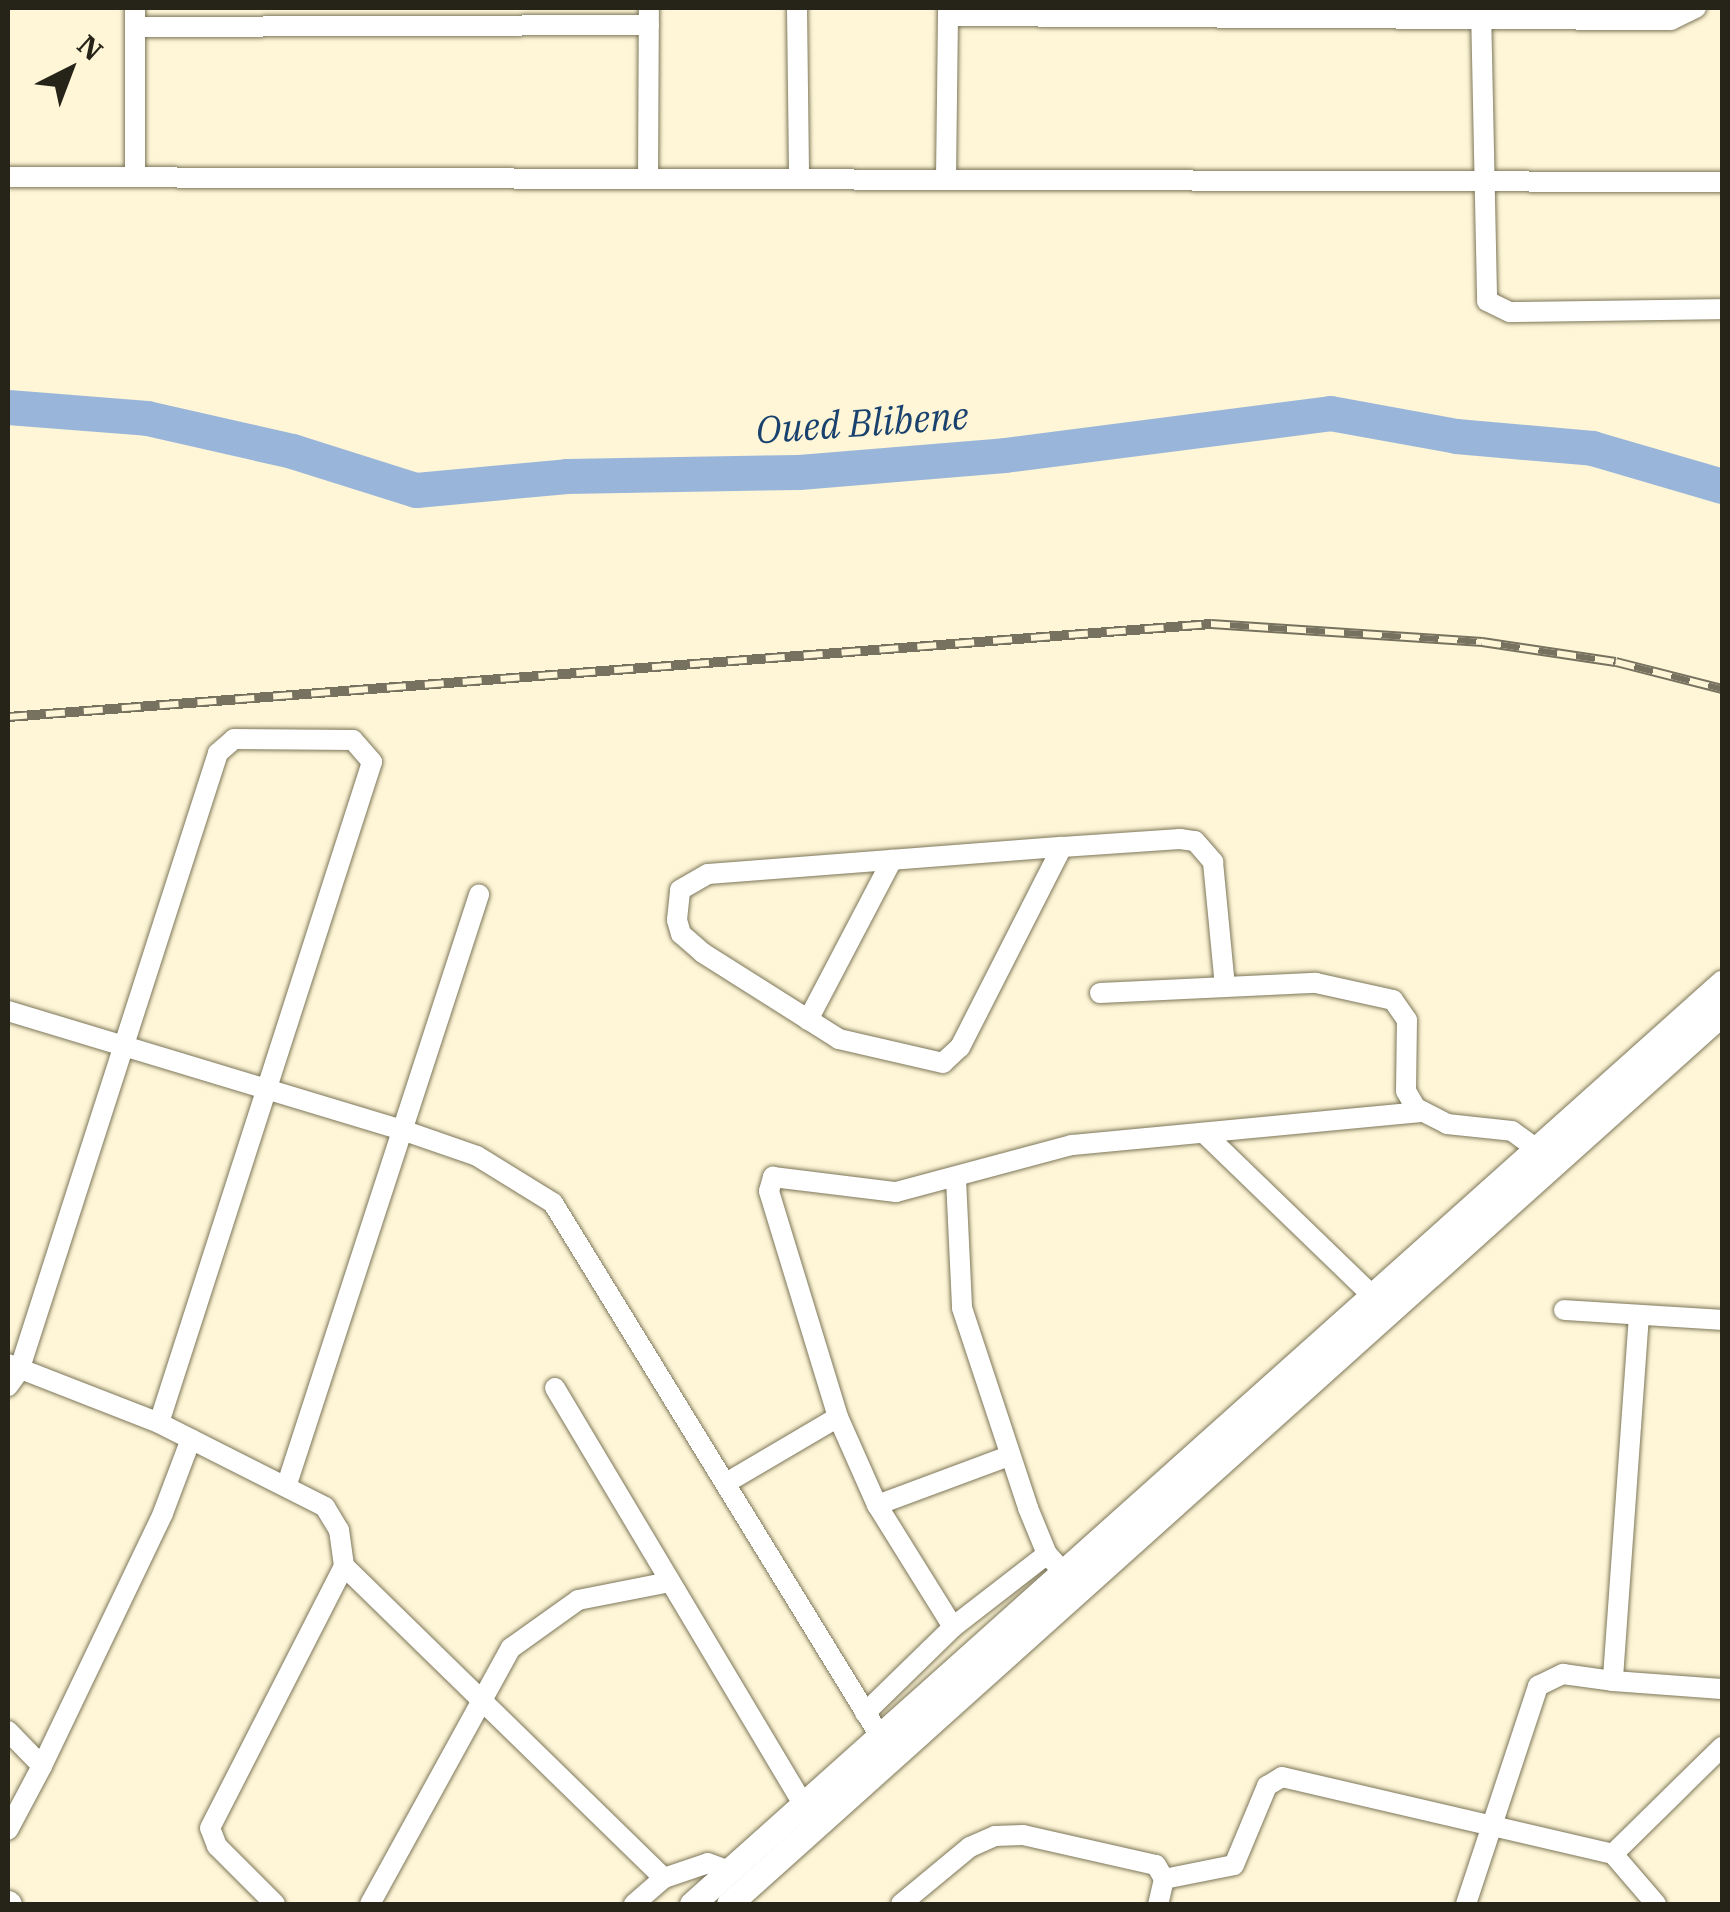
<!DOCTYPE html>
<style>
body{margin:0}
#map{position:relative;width:1730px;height:1912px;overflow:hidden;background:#fef6d6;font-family:"IBM Plex Serif",serif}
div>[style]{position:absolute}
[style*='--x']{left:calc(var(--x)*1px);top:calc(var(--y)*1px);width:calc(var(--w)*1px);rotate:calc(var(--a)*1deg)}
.river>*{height:35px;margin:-17.5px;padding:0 17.5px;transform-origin:17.5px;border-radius:17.5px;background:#99b6da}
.roads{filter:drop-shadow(0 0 2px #7d765a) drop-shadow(0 0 2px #7d765a)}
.minor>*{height:20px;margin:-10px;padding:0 10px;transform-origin:10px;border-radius:10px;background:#fff}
.major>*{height:25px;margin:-12.5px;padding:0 12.5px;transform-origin:12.5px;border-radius:12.5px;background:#fff}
.rail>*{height:10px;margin-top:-5px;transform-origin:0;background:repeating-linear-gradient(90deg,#fef6d6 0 19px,#77725f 0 38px);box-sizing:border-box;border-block:2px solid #77725f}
span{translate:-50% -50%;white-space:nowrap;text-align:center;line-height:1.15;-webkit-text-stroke:9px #fef6d6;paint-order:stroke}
.water-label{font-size:38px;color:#19426f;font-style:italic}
.frame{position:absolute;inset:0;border:10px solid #262318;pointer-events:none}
.north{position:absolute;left:20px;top:20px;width:100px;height:100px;-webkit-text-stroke:8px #fef6d6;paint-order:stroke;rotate:42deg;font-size:28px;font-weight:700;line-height:40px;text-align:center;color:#262318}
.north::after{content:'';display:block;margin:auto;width:35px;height:45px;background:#262318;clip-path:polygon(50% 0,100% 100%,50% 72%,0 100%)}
</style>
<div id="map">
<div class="river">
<div style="--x:8;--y:407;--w:139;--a:4.5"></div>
<div style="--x:147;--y:418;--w:149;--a:12.8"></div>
<div style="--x:292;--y:451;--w:130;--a:17.5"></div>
<div style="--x:416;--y:490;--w:151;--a:-5.3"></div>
<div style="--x:566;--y:476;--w:233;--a:-1"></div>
<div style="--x:799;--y:472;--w:206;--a:-4.7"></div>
<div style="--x:1004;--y:455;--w:329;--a:-7.3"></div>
<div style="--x:1330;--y:413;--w:128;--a:10.3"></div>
<div style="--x:1456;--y:436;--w:137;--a:5"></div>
<div style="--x:1592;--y:448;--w:135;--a:16.3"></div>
</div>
<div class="roads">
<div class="minor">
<div style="--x:797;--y:8;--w:171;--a:89.3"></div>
<div style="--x:1481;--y:8;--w:293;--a:88.8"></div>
<div style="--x:1487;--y:301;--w:25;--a:26"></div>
<div style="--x:1510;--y:312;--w:212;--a:-0.8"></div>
<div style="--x:948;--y:16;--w:723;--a:0.32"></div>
<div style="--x:1671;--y:20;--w:28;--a:-26"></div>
<div style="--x:135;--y:27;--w:514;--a:-0.22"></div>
<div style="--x:8;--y:177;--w:1714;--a:0.17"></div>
<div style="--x:135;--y:177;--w:169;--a:-90"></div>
<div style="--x:648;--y:178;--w:170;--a:-89.7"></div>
<div style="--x:946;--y:179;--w:171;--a:-89.3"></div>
<div style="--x:1062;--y:847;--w:225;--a:117"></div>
<div style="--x:960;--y:1047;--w:23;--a:137"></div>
<div style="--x:943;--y:1063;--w:107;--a:-167"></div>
<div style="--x:839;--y:1039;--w:161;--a:-147.7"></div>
<div style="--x:703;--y:953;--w:29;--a:-139"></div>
<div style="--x:681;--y:934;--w:15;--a:-106"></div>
<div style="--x:677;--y:920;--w:30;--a:-84"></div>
<div style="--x:680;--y:890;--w:32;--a:-30"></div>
<div style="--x:708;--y:874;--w:355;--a:-4.4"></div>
<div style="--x:1062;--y:847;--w:118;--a:-3.9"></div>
<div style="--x:1180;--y:839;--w:15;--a:8"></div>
<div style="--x:1195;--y:841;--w:28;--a:49"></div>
<div style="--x:1213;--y:862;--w:125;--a:84.5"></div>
<div style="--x:1100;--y:993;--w:216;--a:-2.7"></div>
<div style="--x:1316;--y:983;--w:79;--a:12.4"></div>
<div style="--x:1393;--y:1000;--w:24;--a:55"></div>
<div style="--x:1407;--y:1020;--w:71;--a:90.8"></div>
<div style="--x:1406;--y:1091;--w:20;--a:60"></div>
<div style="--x:1416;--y:1108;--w:35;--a:27"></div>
<div style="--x:1447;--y:1124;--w:65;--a:6.1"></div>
<div style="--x:1512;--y:1131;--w:27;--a:36"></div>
<div style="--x:8;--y:1011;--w:415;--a:16.8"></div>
<div style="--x:405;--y:1131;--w:76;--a:19.1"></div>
<div style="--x:477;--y:1156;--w:89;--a:31.7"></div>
<div style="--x:553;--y:1203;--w:625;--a:58.47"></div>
<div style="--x:808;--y:1020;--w:181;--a:-62.3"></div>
<div style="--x:1204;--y:1133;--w:235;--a:44"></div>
<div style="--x:956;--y:1179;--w:129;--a:87.3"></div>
<div style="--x:962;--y:1308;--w:211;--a:71.7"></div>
<div style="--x:1028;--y:1508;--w:50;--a:67.6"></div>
<div style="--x:1047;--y:1554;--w:28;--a:48"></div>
<div style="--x:1564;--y:1310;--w:158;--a:3.6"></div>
<div style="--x:1639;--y:1315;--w:367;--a:94.1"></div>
<div style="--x:1613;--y:1681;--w:109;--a:4.2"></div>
<div style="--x:8;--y:1364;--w:162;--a:21.3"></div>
<div style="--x:159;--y:1423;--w:186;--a:26.8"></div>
<div style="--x:325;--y:1507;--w:27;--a:59"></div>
<div style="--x:339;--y:1530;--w:36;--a:82"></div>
<div style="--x:344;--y:1566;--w:447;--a:44.3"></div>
<div style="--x:664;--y:1878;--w:46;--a:-18.8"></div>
<div style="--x:708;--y:1863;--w:22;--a:21"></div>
<div style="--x:8;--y:1386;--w:19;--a:-54"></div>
<div style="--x:19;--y:1371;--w:649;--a:-72.15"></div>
<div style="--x:218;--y:753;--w:21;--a:-41"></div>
<div style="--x:234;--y:739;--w:119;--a:0.5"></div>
<div style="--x:353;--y:740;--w:29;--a:49"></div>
<div style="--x:372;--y:762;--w:694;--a:107.86"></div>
<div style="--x:555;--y:1388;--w:484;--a:59.2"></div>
<div style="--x:726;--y:1483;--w:130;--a:-30.5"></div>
<div style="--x:287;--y:1484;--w:620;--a:-71.95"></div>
<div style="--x:877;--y:1505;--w:141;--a:-20.4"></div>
<div style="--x:953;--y:1627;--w:144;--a:-121.9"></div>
<div style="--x:877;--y:1505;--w:96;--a:-113.9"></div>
<div style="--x:838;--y:1417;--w:236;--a:-107"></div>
<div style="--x:769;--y:1191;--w:15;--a:-74"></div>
<div style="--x:773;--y:1177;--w:124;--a:7"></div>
<div style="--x:896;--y:1192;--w:182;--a:-15"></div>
<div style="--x:1072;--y:1145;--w:351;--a:-5.4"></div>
<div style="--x:865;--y:1713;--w:123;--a:-44.3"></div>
<div style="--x:953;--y:1627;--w:119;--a:-37.8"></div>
<div style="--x:8;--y:1731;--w:49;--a:45.8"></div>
<div style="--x:42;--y:1766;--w:72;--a:118"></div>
<div style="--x:42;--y:1766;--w:280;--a:-64.4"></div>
<div style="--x:163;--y:1513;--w:79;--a:-69.3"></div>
<div style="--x:1164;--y:1879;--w:71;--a:-11.3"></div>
<div style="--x:1234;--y:1865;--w:86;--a:-67.3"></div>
<div style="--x:1267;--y:1786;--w:17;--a:-31"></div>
<div style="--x:1282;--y:1777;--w:340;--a:13.1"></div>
<div style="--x:275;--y:1904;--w:82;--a:-135"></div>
<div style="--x:217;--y:1846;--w:19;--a:-111"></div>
<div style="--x:210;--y:1828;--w:294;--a:-62.9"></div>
<div style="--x:370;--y:1904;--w:292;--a:-61.2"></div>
<div style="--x:511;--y:1648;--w:82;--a:-35.6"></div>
<div style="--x:578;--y:1600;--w:94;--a:-11.1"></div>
<div style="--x:634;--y:1904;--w:40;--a:-41"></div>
<div style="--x:901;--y:1904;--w:89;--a:-39.6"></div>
<div style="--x:970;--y:1847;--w:27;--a:-24"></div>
<div style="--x:995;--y:1836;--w:28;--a:-2"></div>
<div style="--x:1023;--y:1835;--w:136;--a:12.7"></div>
<div style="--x:1156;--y:1865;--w:16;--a:60"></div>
<div style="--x:1164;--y:1879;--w:26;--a:103"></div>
<div style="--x:1466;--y:1904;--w:230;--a:-71.7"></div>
<div style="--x:1538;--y:1686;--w:28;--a:-26"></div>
<div style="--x:1563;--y:1674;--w:50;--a:8"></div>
<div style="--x:1656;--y:1904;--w:66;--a:-130.7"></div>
<div style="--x:1613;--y:1854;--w:153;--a:-44.5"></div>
</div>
<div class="major">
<div style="--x:8;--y:1903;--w:1;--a:45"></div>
<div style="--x:692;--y:1904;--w:1382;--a:-41.8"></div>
<div style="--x:729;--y:1904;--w:1334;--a:-41.9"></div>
</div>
</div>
<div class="rail">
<div style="--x:8;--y:717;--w:1207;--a:-4.42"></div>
<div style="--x:1211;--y:624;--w:272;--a:3.8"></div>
<div style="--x:1482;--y:642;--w:135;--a:8.5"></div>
<div style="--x:1616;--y:662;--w:109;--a:14.3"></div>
</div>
<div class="water-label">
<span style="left:862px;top:422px;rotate:-4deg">Oued Blibene</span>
</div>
<div class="frame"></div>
<div class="north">N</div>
</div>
